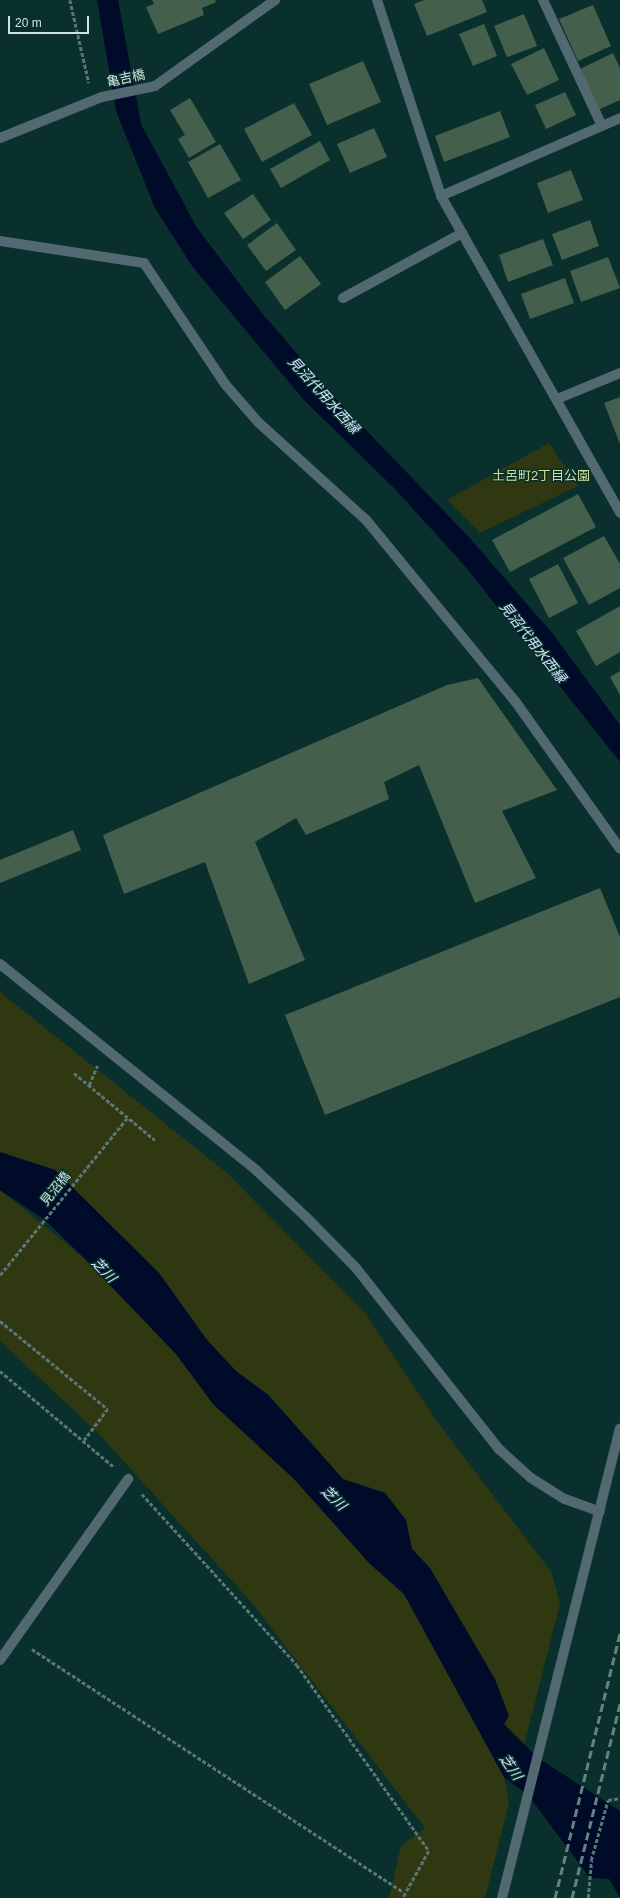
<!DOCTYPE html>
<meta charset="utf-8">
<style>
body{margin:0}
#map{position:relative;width:620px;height:1898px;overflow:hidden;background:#09302d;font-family:Arial,"Noto Sans JP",sans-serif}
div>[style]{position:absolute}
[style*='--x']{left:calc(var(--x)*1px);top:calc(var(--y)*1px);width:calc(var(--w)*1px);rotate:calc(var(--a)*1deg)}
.green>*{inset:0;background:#303811}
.water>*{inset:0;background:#000b29}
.building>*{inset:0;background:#455f4d}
.path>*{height:2.5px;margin-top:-1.25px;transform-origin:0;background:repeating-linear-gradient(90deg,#587775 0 4px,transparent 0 6px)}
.service>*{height:10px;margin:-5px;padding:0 5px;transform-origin:5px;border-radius:5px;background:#526972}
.minor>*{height:10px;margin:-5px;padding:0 5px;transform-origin:5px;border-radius:5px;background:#526972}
.tertiary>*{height:10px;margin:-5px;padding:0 5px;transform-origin:5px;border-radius:5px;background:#526972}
.rail>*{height:3px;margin-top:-1.5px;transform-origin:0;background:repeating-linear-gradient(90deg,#648380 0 8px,transparent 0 12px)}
span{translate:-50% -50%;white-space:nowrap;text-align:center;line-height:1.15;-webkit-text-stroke:3px #09302d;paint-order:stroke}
.street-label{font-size:13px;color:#cfe3e1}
.park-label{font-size:13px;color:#cee097}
.water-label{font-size:14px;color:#d3e3fc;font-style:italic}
.scale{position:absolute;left:8px;top:16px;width:81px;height:18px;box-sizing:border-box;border:2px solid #cfe3e1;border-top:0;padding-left:5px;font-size:12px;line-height:14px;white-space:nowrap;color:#cfe3e1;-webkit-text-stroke:3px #09302d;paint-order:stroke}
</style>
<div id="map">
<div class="green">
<div style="clip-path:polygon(549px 443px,578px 486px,480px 533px,447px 500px)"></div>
<div style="clip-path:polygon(0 992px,227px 1173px,366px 1314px,434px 1417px,552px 1573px,560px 1604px,524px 1745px,503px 1724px,430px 1568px,412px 1549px,406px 1520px,385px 1493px,343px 1479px,269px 1395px,236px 1371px,207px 1340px,159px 1273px,55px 1170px,0 1152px)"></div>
<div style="clip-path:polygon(0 1190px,84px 1258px,176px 1354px,213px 1404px,294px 1479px,370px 1564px,404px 1594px,504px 1777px,509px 1803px,485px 1898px,389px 1898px,401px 1846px,425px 1828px,252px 1603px,99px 1434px,0 1341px)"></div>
</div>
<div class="water">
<div style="clip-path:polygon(97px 0,118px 0,141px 124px,197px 228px,261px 312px,337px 400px,466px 534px,553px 634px,620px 725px,620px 762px,464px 565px,396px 490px,304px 400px,192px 266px,155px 208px,116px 111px)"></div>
<div style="clip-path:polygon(0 1152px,55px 1170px,159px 1273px,207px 1340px,236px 1371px,268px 1395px,343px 1479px,385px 1493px,406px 1520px,412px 1549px,430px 1568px,495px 1679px,509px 1716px,504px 1724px,538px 1758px,620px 1811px,620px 1898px,609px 1879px,590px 1878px,528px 1795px,504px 1777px,404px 1594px,370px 1564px,294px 1479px,213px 1404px,176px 1354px,84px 1258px,45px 1220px,0 1190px)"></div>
</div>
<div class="building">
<div style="clip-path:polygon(152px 0,215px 0,216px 2px,202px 8px,204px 15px,158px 34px,146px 7px,154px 4px)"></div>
<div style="clip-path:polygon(424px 0,482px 0,487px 12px,427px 36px,414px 4px)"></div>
<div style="clip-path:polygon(593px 5px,611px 46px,578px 61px,559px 19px)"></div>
<div style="clip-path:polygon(524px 14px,537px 46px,507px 57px,494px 26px)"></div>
<div style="clip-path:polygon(484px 24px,497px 56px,473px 66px,459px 34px)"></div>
<div style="clip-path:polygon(544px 48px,559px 80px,527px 95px,511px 64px)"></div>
<div style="clip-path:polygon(613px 53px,620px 68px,620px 100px,598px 110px,578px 70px)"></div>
<div style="clip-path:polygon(363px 61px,381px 102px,327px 125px,309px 84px)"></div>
<div style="clip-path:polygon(565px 92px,576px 115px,546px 129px,535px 105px)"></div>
<div style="clip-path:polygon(190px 98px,216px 142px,189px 158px,178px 139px,185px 135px,170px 110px)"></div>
<div style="clip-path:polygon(294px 103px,312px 135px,262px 162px,244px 129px)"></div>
<div style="clip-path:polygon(500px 111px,510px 137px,444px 162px,435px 136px)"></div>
<div style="clip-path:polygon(374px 128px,387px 157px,350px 173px,337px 144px)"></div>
<div style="clip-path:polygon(320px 141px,330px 160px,281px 188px,270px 169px)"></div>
<div style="clip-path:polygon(220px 144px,241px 180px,208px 198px,188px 162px)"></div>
<div style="clip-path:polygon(571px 170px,583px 200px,548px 213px,537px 183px)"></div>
<div style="clip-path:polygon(253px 194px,271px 220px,243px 239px,224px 213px)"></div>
<div style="clip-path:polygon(590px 220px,599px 246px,562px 260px,552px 234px)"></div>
<div style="clip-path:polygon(277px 223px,296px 250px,266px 271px,247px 245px)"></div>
<div style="clip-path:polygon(543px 239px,553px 265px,508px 282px,499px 255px)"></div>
<div style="clip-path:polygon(300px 256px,321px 284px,285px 310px,265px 282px)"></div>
<div style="clip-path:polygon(608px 257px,620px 288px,581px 302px,570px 271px)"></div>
<div style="clip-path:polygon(565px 278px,574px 303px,530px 319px,521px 294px)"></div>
<div style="clip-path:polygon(620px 397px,620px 444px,604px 403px)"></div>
<div style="clip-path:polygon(578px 494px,596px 527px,510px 572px,492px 540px)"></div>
<div style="clip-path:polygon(604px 536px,620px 564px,620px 588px,589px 605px,563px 558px)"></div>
<div style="clip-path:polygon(558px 564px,578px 603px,549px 618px,529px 579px)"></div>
<div style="clip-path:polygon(620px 606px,620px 652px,596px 666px,576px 631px)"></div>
<div style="clip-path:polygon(620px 671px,620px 695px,610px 677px)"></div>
<div style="clip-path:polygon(478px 678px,557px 790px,502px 811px,536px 878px,475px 903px,419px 765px,384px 782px,389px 799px,306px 835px,296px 818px,255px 842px,305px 960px,249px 984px,205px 862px,124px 894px,103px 835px,447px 685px)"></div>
<div style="clip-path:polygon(73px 830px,81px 850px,0 883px,0 860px)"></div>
<div style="clip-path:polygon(600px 888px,620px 937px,620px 997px,325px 1115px,285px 1015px)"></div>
</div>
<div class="path">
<div style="--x:70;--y:0;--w:85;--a:77.1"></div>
<div style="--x:74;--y:1073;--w:105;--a:39.6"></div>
<div style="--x:89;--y:1085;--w:21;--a:-67"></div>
<div style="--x:0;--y:1275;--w:203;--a:-51"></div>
<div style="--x:0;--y:1321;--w:139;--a:39.2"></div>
<div style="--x:108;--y:1409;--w:39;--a:127"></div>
<div style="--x:0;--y:1371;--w:149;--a:40.1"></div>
<div style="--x:142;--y:1494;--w:231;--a:47.8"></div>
<div style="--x:297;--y:1665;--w:228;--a:54.6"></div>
<div style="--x:429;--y:1851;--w:54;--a:119"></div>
<div style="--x:32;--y:1649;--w:444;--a:33.2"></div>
<div style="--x:588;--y:1898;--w:38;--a:-85"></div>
<div style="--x:591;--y:1860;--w:62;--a:-74.2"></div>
<div style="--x:608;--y:1800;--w:12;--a:-9"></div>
</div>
<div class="service">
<div style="--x:0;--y:1660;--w:222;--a:-54.7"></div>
</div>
<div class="minor">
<div style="--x:377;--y:0;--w:206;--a:71.9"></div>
<div style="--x:441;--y:196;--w:364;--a:60.5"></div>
<div style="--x:543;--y:0;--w:139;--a:64.9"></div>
<div style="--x:0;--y:138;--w:110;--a:-21.9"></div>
<div style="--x:102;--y:97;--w:54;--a:-11.7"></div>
<div style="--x:155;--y:86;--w:148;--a:-35.6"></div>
<div style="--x:441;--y:196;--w:195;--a:-23.5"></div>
<div style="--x:0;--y:241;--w:146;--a:8.7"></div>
<div style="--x:144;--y:263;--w:146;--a:56.2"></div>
<div style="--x:225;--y:384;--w:50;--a:49"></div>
<div style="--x:258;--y:422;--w:147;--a:42.2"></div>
<div style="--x:367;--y:521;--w:233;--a:50.6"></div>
<div style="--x:515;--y:701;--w:181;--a:54.6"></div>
<div style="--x:343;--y:298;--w:136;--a:-28.6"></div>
<div style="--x:557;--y:399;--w:68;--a:-22.4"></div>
<div style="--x:0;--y:964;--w:330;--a:38.8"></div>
<div style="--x:257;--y:1171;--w:71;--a:43.3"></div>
<div style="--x:309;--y:1220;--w:67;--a:45.6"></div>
<div style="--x:356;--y:1268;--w:231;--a:51.7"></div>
<div style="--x:499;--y:1449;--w:43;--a:42.2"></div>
<div style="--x:531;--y:1478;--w:40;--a:32"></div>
<div style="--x:565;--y:1499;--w:37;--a:20"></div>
</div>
<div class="tertiary">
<div style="--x:502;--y:1898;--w:484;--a:-75.9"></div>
</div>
<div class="rail">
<div style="--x:555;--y:1898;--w:273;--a:-76.2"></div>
<div style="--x:572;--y:1898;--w:200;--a:-76.1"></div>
</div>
<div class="street-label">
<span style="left:126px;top:79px;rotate:-12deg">亀吉橋</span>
<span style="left:56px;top:1189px;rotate:-51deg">見沼橋</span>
</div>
<div class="park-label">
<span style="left:541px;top:476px">土呂町2丁目公園</span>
</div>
<div class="water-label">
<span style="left:324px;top:395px;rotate:48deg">見沼代用水西縁</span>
<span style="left:533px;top:642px;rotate:52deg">見沼代用水西縁</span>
<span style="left:104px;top:1270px;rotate:46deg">芝川</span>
<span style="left:334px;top:1498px;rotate:44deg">芝川</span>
<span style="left:511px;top:1767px;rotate:55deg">芝川</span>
</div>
<div class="scale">20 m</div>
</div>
